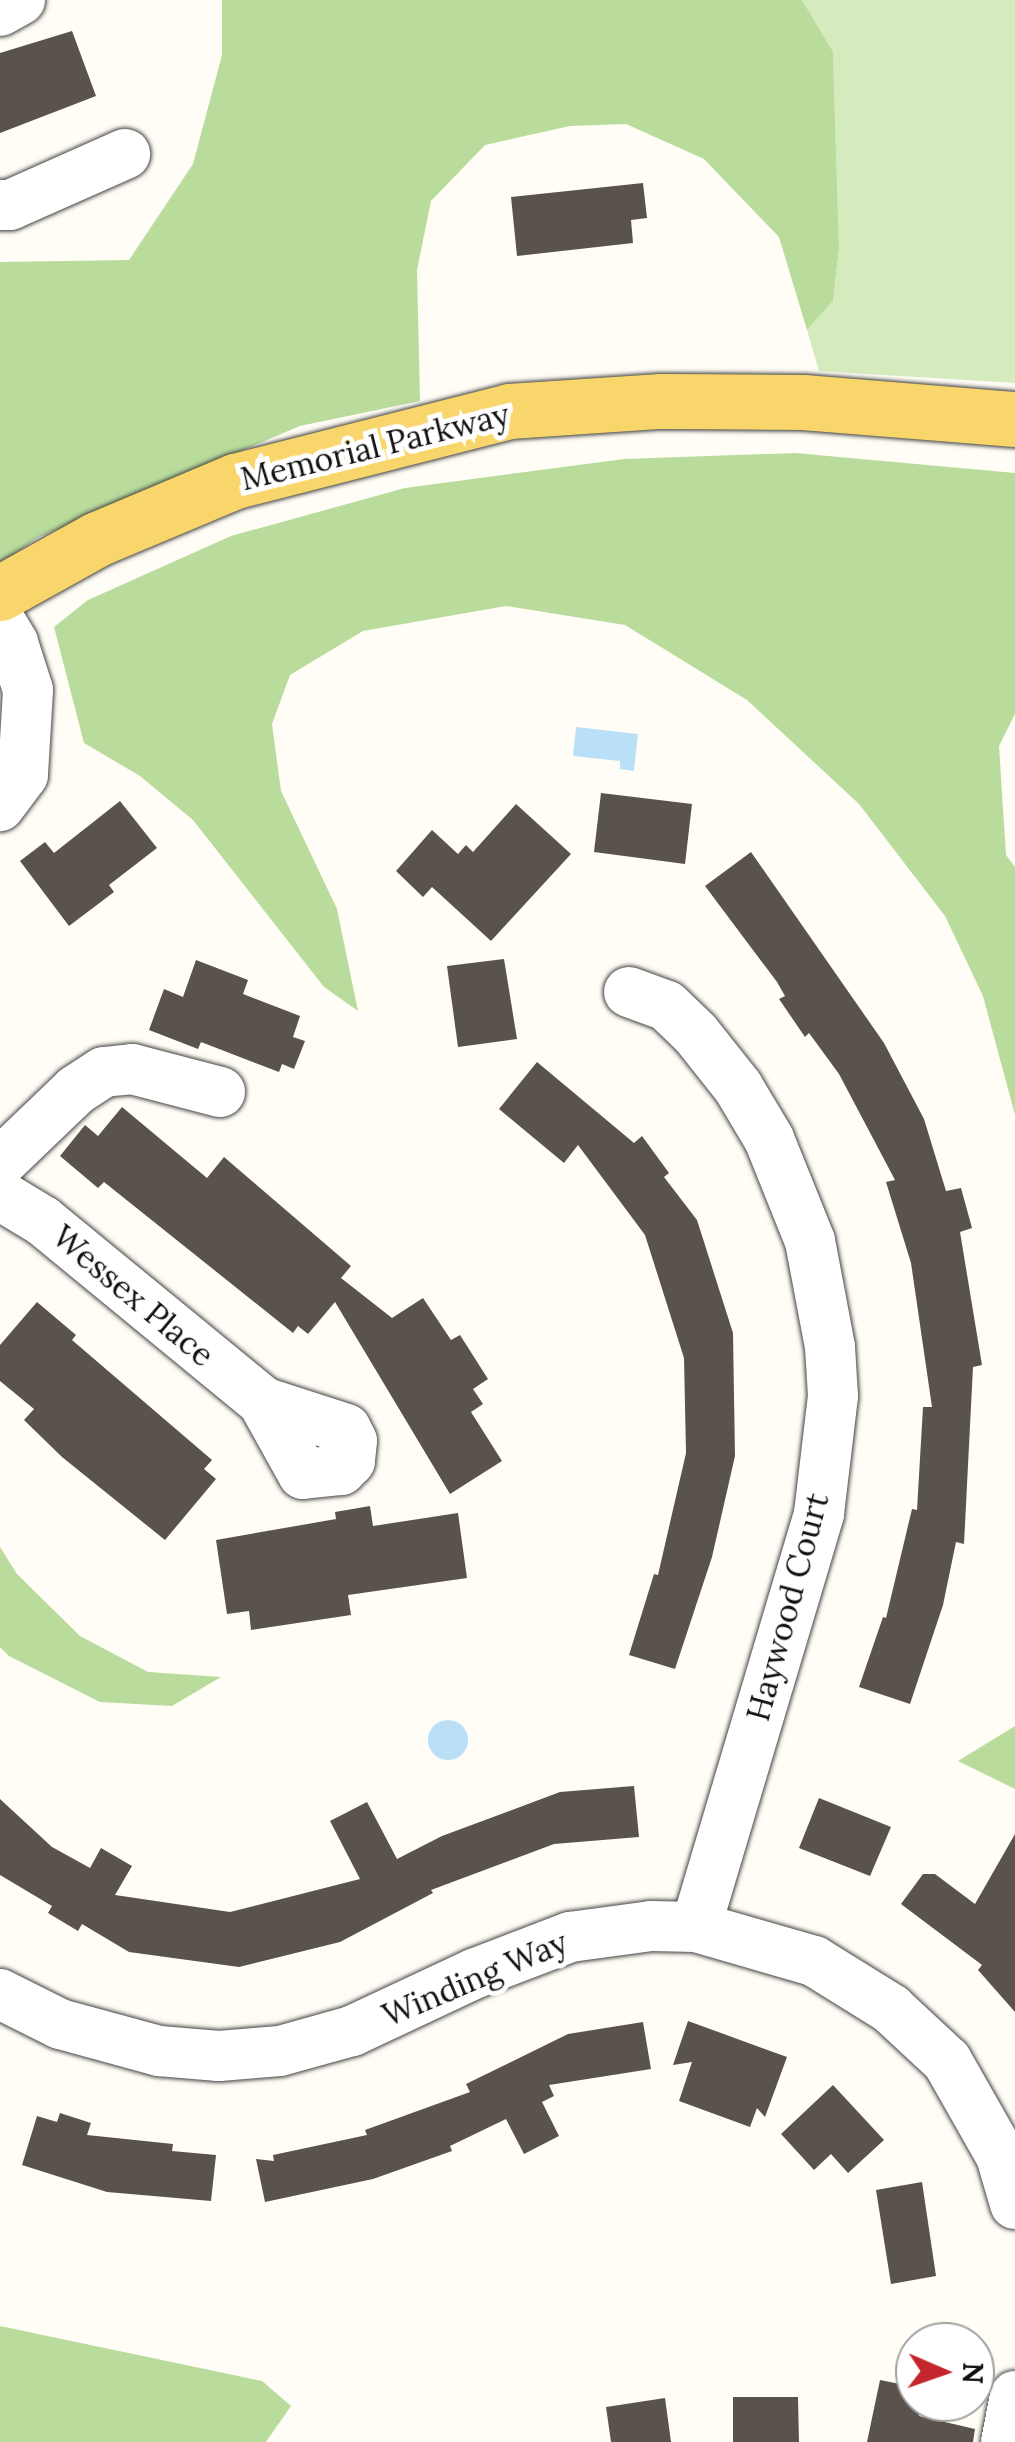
<!DOCTYPE html>
<style>
body{margin:0}
#map{position:relative;width:1015px;height:2442px;overflow:hidden;background:#fffdf5;font-family:Lora,serif}
div>[style]{position:absolute}
[style*='--x']{left:calc(var(--x)*1px);top:calc(var(--y)*1px);width:calc(var(--w)*1px);rotate:calc(var(--a)*1deg)}
.green>*{inset:0;background:#d5ebbd}
.forest>*{inset:0;background:#b9dc9c}
.water>*{inset:0;background:#b9e0f7}
.round{border-radius:50%}
.building>*{inset:0;background:#5a524d}
.roads{filter:drop-shadow(0 0 2px #444) drop-shadow(0 0 2px #444)}
.minor>*{height:50px;margin:-25px;padding:0 25px;transform-origin:25px;border-radius:25px;background:#fff}
.major>*{height:55px;margin:-27.5px;padding:0 27.5px;transform-origin:27.5px;border-radius:27.5px;background:#f9d66b}
span{translate:-50% -50%;white-space:nowrap;text-align:center;line-height:1.15;-webkit-text-stroke:10px #fff;paint-order:stroke}
.street-label{font-size:32px;color:#111}
.north{position:absolute;left:895px;top:2322px;width:100px;height:100px;box-sizing:border-box;background:#fff;border:2px solid #a0a0a0;border-radius:50%;rotate:92deg;font-size:28px;font-weight:700;line-height:40px;text-align:center;color:#111}
.north::after{content:'';display:block;margin:auto;width:35px;height:45px;background:#c4262e;clip-path:polygon(50% 0,100% 100%,50% 72%,0 100%)}
</style>
<div id="map">
<div class="green">
<div style="clip-path:polygon(802px 0,1015px 0,1015px 383px,819px 371px,807px 330px,833px 301px,839px 249px,833px 53px)"></div>
</div>
<div class="forest">
<div style="clip-path:polygon(222px 0,802px 0,833px 52px,839px 249px,833px 301px,807px 330px,779px 237px,704px 159px,626px 124px,570px 126px,485px 145px,431px 201px,417px 270px,420px 401px,300px 426px,37px 538px,0 564px,0 262px,129px 260px,193px 164px,222px 55px)"></div>
<div style="clip-path:polygon(795px 453px,1015px 473px,1015px 714px,999px 746px,1006px 855px,1015px 867px,1015px 1115px,983px 996px,945px 916px,859px 804px,747px 700px,625px 625px,506px 606px,363px 631px,290px 675px,272px 724px,281px 791px,337px 909px,358px 1011px,324px 987px,193px 820px,140px 776px,84px 743px,54px 627px,88px 600px,231px 536px,405px 488px,624px 459px)"></div>
<div style="clip-path:polygon(0 1547px,17px 1574px,80px 1636px,148px 1672px,221px 1677px,172px 1706px,100px 1702px,9px 1656px,0 1647px)"></div>
<div style="clip-path:polygon(1015px 1726px,1015px 1789px,958px 1761px)"></div>
<div style="clip-path:polygon(0 2326px,262px 2381px,291px 2406px,266px 2442px,0 2442px)"></div>
</div>
<div class="water">
<div style="clip-path:polygon(576px 727px,638px 734px,634px 771px,620px 769px,620px 761px,573px 756px)"></div>
<div class="round" style="left:428px;top:1720px;width:40px;height:40px"></div>
</div>
<div class="building">
<div style="clip-path:polygon(72px 31px,96px 96px,0 133px,0 53px)"></div>
<div style="clip-path:polygon(643px 183px,647px 218px,631px 220px,633px 243px,517px 256px,511px 197px)"></div>
<div style="clip-path:polygon(601px 793px,692px 804px,685px 864px,594px 852px)"></div>
<div style="clip-path:polygon(120px 801px,157px 848px,109px 885px,114px 892px,69px 926px,20px 861px,45px 842px,54px 853px)"></div>
<div style="clip-path:polygon(516px 804px,571px 854px,491px 941px,432px 887px,423px 897px,396px 871px,432px 830px,458px 854px,466px 845px,473px 852px)"></div>
<div style="clip-path:polygon(751px 852px,884px 1043px,924px 1119px,946px 1191px,961px 1188px,972px 1228px,960px 1232px,982px 1365px,973px 1367px,964px 1544px,956px 1542px,943px 1605px,910px 1704px,859px 1687px,883px 1617px,886px 1618px,912px 1509px,917px 1510px,923px 1407px,932px 1407px,911px 1263px,886px 1182px,895px 1180px,839px 1074px,809px 1033px,805px 1037px,779px 999px,785px 996px,777px 982px,705px 886px)"></div>
<div style="clip-path:polygon(504px 959px,517px 1039px,458px 1047px,447px 966px)"></div>
<div style="clip-path:polygon(196px 960px,248px 980px,243px 994px,300px 1016px,293px 1037px,305px 1041px,294px 1069px,282px 1064px,279px 1072px,201px 1042px,198px 1049px,149px 1030px,164px 989px,183px 997px)"></div>
<div style="clip-path:polygon(537px 1062px,634px 1143px,642px 1136px,669px 1173px,664px 1177px,697px 1220px,733px 1333px,735px 1456px,712px 1557px,675px 1669px,629px 1655px,654px 1574px,658px 1575px,686px 1453px,684px 1358px,645px 1235px,578px 1145px,564px 1163px,499px 1109px)"></div>
<div style="clip-path:polygon(122px 1107px,207px 1178px,224px 1157px,351px 1266px,341px 1278px,392px 1318px,423px 1298px,451px 1340px,460px 1335px,488px 1379px,473px 1389px,483px 1404px,471px 1412px,502px 1461px,450px 1494px,335px 1302px,308px 1334px,298px 1326px,293px 1333px,104px 1182px,98px 1188px,60px 1156px,85px 1125px,98px 1136px)"></div>
<div style="clip-path:polygon(37px 1302px,76px 1335px,72px 1340px,212px 1460px,204px 1469px,216px 1479px,165px 1540px,62px 1457px,24px 1420px,34px 1409px,0 1381px,0 1345px)"></div>
<div style="clip-path:polygon(370px 1506px,373px 1526px,458px 1513px,467px 1578px,348px 1595px,351px 1615px,251px 1630px,249px 1611px,227px 1614px,216px 1540px,336px 1519px,335px 1512px)"></div>
<div style="clip-path:polygon(634px 1786px,639px 1837px,554px 1844px,431px 1890px,433px 1893px,340px 1942px,239px 1967px,129px 1952px,82px 1924px,78px 1931px,48px 1913px,52px 1906px,0 1875px,0 1799px,52px 1847px,90px 1868px,101px 1848px,132px 1866px,115px 1895px,230px 1912px,360px 1879px,330px 1821px,367px 1802px,397px 1859px,442px 1836px,560px 1792px)"></div>
<div style="clip-path:polygon(819px 1798px,891px 1827px,870px 1876px,799px 1848px)"></div>
<div style="clip-path:polygon(1015px 1834px,1015px 2012px,978px 1970px,982px 1965px,901px 1904px,923px 1874px,935px 1874px,975px 1904px)"></div>
<div style="clip-path:polygon(688px 2021px,787px 2057px,765px 2117px,757px 2108px,750px 2127px,679px 2101px,692px 2062px,673px 2065px)"></div>
<div style="clip-path:polygon(643px 2022px,651px 2069px,549px 2085px,554px 2096px,542px 2102px,559px 2136px,524px 2154px,506px 2119px,450px 2146px,452px 2151px,373px 2179px,265px 2202px,256px 2159px,274px 2161px,273px 2155px,367px 2135px,365px 2130px,470px 2092px,466px 2084px,568px 2034px)"></div>
<div style="clip-path:polygon(833px 2085px,884px 2140px,848px 2173px,831px 2154px,814px 2170px,781px 2134px)"></div>
<div style="clip-path:polygon(60px 2113px,91px 2123px,87px 2135px,173px 2144px,172px 2151px,216px 2155px,211px 2201px,107px 2192px,22px 2165px,37px 2116px,57px 2122px)"></div>
<div style="clip-path:polygon(922px 2182px,936px 2276px,891px 2284px,876px 2190px)"></div>
<div style="clip-path:polygon(880px 2380px,915px 2387px,915px 2402px,922px 2402px,919px 2416px,975px 2429px,973px 2442px,867px 2442px)"></div>
<div style="clip-path:polygon(733px 2397px,798px 2397px,799px 2442px,733px 2442px)"></div>
<div style="clip-path:polygon(665px 2398px,671px 2442px,611px 2442px,606px 2407px)"></div>
</div>
<div class="roads">
<div class="minor">
<div style="--x:0;--y:11;--w:23;--a:-29"></div>
<div style="--x:0;--y:205;--w:10;--a:0"></div>
<div style="--x:10;--y:205;--w:126;--a:-23.9"></div>
<div style="--x:0;--y:621;--w:26;--a:59"></div>
<div style="--x:13;--y:643;--w:49;--a:72.3"></div>
<div style="--x:28;--y:690;--w:85;--a:93.4"></div>
<div style="--x:23;--y:775;--w:39;--a:127"></div>
<div style="--x:629;--y:992;--w:40;--a:20.2"></div>
<div style="--x:667;--y:1006;--w:40;--a:44"></div>
<div style="--x:696;--y:1034;--w:68;--a:51.6"></div>
<div style="--x:738;--y:1087;--w:61;--a:59.2"></div>
<div style="--x:769;--y:1139;--w:110;--a:68.1"></div>
<div style="--x:810;--y:1241;--w:108;--a:79.3"></div>
<div style="--x:830;--y:1347;--w:49;--a:86.5"></div>
<div style="--x:833;--y:1396;--w:119;--a:96.8"></div>
<div style="--x:819;--y:1514;--w:431;--a:106.6"></div>
<div style="--x:0;--y:1163;--w:105;--a:-43.8"></div>
<div style="--x:76;--y:1090;--w:33;--a:-33"></div>
<div style="--x:104;--y:1072;--w:28;--a:-6"></div>
<div style="--x:132;--y:1069;--w:91;--a:14.6"></div>
<div style="--x:0;--y:1195;--w:50;--a:31.2"></div>
<div style="--x:43;--y:1221;--w:285;--a:39.4"></div>
<div style="--x:263;--y:1402;--w:87;--a:18"></div>
<div style="--x:346;--y:1429;--w:13;--a:63"></div>
<div style="--x:352;--y:1441;--w:20;--a:96"></div>
<div style="--x:350;--y:1461;--w:13;--a:135"></div>
<div style="--x:341;--y:1470;--w:38;--a:174"></div>
<div style="--x:303;--y:1474;--w:82;--a:-119.1"></div>
<div style="--x:0;--y:1994;--w:67;--a:26.6"></div>
<div style="--x:60;--y:2024;--w:103;--a:15.3"></div>
<div style="--x:159;--y:2051;--w:60;--a:4.8"></div>
<div style="--x:219;--y:2056;--w:61;--a:-4.7"></div>
<div style="--x:280;--y:2051;--w:75;--a:-15.5"></div>
<div style="--x:352;--y:2031;--w:137;--a:-25.1"></div>
<div style="--x:476;--y:1973;--w:101;--a:-21"></div>
<div style="--x:570;--y:1937;--w:82;--a:-7.7"></div>
<div style="--x:651;--y:1926;--w:45;--a:1.3"></div>
<div style="--x:696;--y:1927;--w:123;--a:16.1"></div>
<div style="--x:814;--y:1961;--w:91;--a:31.9"></div>
<div style="--x:891;--y:2009;--w:76;--a:42.9"></div>
<div style="--x:947;--y:2061;--w:109;--a:60.4"></div>
<div style="--x:1001;--y:2156;--w:50;--a:73.7"></div>
<div style="--x:1006;--y:2442;--w:47;--a:-78.9"></div>
</div>
<div class="major">
<div style="--x:0;--y:593;--w:111;--a:-29.1"></div>
<div style="--x:97;--y:539;--w:150;--a:-22.8"></div>
<div style="--x:235;--y:481;--w:283;--a:-14.3"></div>
<div style="--x:509;--y:411;--w:152;--a:-3.8"></div>
<div style="--x:661;--y:401;--w:142;--a:0.4"></div>
<div style="--x:803;--y:402;--w:213;--a:4.6"></div>
</div>
</div>
<div class="street-label">
<span style="left:375px;top:447px;rotate:-14deg">Memorial Parkway</span>
<span style="left:133px;top:1296px;rotate:40deg">Wessex Place</span>
<span style="left:788px;top:1607px;rotate:-75deg">Haywood Court</span>
<span style="left:475px;top:1979px;rotate:-23deg">Winding Way</span>
</div>
<div class="north">N</div>
</div>
